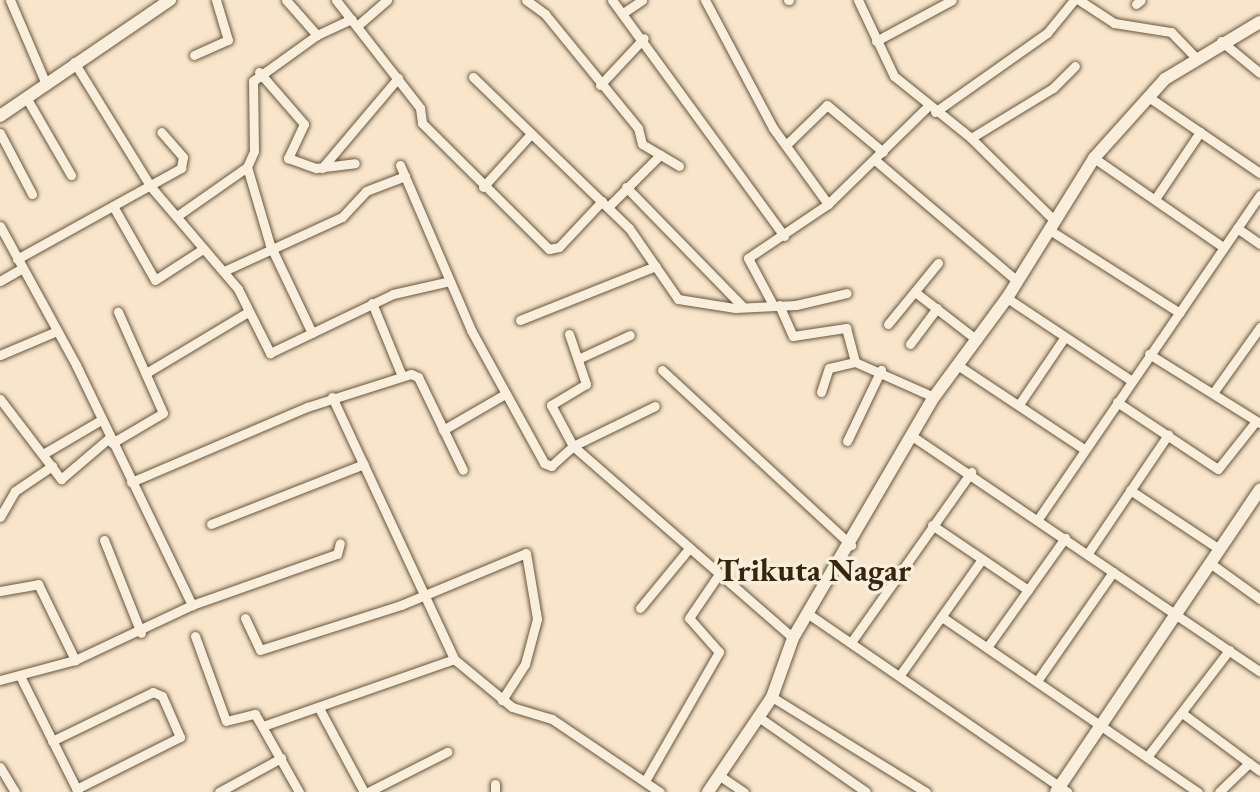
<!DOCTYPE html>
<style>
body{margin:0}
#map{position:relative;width:1260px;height:792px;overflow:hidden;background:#f8e5cb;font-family:"EB Garamond",serif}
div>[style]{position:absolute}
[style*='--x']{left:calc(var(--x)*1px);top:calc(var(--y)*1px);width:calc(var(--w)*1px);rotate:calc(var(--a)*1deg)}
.roads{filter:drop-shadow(0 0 2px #68553c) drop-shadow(0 0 2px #68553c)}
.street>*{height:9px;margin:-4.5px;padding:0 4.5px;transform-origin:4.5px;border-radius:4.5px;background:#faeedd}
.secondary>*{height:12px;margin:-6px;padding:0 6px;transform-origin:6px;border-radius:6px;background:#faeedd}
span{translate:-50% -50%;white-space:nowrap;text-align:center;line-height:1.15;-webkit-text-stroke:7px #faeedd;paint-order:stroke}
.district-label{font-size:32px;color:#38250c;font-weight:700}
</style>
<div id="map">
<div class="roads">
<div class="street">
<div style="--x:10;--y:0;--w:91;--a:66.8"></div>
<div style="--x:286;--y:0;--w:47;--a:48.5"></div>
<div style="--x:317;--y:35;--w:38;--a:-25"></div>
<div style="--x:336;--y:0;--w:137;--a:52.1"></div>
<div style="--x:420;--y:108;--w:15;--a:82"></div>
<div style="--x:422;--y:123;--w:179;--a:44.8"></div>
<div style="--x:549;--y:249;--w:10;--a:-11"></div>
<div style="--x:559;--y:247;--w:63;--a:-46.9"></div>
<div style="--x:526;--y:0;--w:24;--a:36"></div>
<div style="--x:545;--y:14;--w:147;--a:50.8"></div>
<div style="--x:638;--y:128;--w:16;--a:76"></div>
<div style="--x:642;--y:144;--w:43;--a:30.7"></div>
<div style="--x:612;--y:0;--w:292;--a:53.9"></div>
<div style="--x:705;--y:0;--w:145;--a:62"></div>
<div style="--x:773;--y:128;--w:94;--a:54.1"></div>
<div style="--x:788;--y:0;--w:1;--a:0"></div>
<div style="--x:858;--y:0;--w:84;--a:64.7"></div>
<div style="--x:894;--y:76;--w:99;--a:38.8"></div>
<div style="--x:971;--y:138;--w:117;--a:44.7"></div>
<div style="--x:1079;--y:0;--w:42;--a:33.3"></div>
<div style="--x:1114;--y:23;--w:58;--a:9"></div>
<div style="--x:1171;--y:32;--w:35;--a:46"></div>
<div style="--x:1136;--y:4;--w:6;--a:-39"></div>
<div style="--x:623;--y:13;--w:23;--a:-34"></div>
<div style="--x:357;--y:26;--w:40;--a:-41"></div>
<div style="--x:876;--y:41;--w:86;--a:-28.3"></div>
<div style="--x:1221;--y:41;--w:50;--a:39.4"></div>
<div style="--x:194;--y:55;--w:37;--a:-24"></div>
<div style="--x:228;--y:40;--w:42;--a:-106.7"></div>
<div style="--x:74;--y:62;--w:147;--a:58.4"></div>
<div style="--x:151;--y:187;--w:134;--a:49.5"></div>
<div style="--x:238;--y:289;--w:72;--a:63.4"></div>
<div style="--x:270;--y:353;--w:136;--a:-25.6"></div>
<div style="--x:393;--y:294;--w:58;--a:-12.8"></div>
<div style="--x:259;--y:72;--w:69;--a:49.1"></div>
<div style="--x:304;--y:124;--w:38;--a:115"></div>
<div style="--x:288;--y:158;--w:30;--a:20"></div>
<div style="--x:316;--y:168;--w:39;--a:-7"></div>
<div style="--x:473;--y:77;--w:217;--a:44.1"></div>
<div style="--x:629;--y:228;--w:86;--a:55.4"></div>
<div style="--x:678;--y:299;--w:58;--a:9"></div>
<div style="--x:735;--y:308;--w:61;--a:-2.8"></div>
<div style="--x:796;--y:305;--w:52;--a:-13.2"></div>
<div style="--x:600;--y:85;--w:64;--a:-46.9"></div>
<div style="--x:1147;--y:96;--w:137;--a:34.3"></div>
<div style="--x:27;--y:99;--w:88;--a:59.9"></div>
<div style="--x:935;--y:112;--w:137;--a:-35.2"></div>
<div style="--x:1047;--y:33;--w:43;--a:-50.7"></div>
<div style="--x:0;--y:133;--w:69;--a:62.3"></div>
<div style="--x:971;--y:138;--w:96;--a:-31.4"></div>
<div style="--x:1053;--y:88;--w:31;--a:-45"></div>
<div style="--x:786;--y:145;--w:57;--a:-44.3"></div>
<div style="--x:827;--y:105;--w:73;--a:40"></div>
<div style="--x:1094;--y:158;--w:157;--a:34.6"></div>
<div style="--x:875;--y:160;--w:187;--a:40.4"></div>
<div style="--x:400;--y:165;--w:180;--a:66.7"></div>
<div style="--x:471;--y:330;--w:152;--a:61.2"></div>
<div style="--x:544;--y:463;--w:8;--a:23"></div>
<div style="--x:551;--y:466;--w:30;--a:-42"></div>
<div style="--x:573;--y:446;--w:91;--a:-26"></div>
<div style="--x:322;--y:168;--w:118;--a:-49.8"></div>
<div style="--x:483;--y:187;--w:70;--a:-47.9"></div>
<div style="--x:626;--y:187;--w:168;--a:45.7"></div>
<div style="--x:1155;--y:199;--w:81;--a:-56.1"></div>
<div style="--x:113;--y:206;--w:85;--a:60.4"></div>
<div style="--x:155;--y:280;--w:57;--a:-32.9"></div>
<div style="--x:608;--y:207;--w:74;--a:-45"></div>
<div style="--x:177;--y:216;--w:85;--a:-35"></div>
<div style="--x:0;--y:226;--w:158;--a:61.3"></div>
<div style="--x:76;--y:365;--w:267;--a:64.2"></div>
<div style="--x:1237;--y:228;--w:28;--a:35"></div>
<div style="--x:1048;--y:229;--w:156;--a:32.5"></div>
<div style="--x:17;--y:259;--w:188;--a:-29"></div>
<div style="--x:181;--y:168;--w:11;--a:-80"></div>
<div style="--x:183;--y:157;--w:33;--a:-131"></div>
<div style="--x:224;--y:271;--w:130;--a:-24.6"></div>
<div style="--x:342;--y:217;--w:35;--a:-47"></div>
<div style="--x:366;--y:191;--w:42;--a:-21"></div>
<div style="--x:0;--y:281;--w:24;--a:-30"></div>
<div style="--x:915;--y:292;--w:78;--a:37.7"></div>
<div style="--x:1007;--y:298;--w:150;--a:33.6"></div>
<div style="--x:372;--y:303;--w:79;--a:67.7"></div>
<div style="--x:772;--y:303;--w:51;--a:-118.1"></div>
<div style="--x:748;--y:258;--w:97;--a:-34"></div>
<div style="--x:828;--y:204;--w:139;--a:-44.4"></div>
<div style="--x:779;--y:305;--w:34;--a:66"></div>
<div style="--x:793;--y:336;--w:54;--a:-8.6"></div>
<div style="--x:846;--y:328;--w:35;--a:75"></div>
<div style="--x:520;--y:320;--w:146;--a:-21.7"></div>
<div style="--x:888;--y:324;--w:79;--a:-50.7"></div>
<div style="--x:312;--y:333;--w:98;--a:-115.5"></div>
<div style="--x:270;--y:245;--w:81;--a:-106.4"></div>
<div style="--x:247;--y:167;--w:17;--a:-66"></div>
<div style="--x:254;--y:151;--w:70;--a:-90.8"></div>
<div style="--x:253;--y:81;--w:79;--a:-35.7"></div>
<div style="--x:569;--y:334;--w:53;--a:71.2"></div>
<div style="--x:586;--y:384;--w:41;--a:149"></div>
<div style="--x:551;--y:405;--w:47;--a:61.8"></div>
<div style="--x:573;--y:446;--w:292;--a:41.1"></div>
<div style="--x:910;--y:344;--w:45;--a:-53.1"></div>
<div style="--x:1149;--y:354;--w:131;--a:31.9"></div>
<div style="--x:0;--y:355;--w:62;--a:-22.8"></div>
<div style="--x:578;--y:359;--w:57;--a:-24.8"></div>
<div style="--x:959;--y:366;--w:150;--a:33.6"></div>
<div style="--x:662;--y:370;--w:258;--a:42.8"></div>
<div style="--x:146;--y:373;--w:119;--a:-30.9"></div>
<div style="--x:821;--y:392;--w:25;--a:-72"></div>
<div style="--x:829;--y:368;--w:27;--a:-13"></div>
<div style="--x:855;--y:362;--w:86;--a:23.9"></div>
<div style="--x:1213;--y:393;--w:81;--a:-54.5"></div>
<div style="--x:332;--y:397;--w:289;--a:65"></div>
<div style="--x:454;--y:659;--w:75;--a:39.6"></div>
<div style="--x:512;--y:707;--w:42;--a:16.7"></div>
<div style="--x:552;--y:719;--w:130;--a:34.1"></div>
<div style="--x:0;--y:399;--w:101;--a:52.7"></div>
<div style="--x:61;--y:479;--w:63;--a:-40.5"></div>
<div style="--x:1117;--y:402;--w:121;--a:33.6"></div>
<div style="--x:1218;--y:469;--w:61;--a:-51.6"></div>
<div style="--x:1020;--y:403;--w:78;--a:-55.9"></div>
<div style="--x:443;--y:430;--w:72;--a:-30.1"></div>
<div style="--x:912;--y:436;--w:420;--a:34.1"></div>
<div style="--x:847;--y:441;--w:79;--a:-64.4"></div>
<div style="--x:112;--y:443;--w:59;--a:-30.5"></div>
<div style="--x:163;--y:413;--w:111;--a:-114"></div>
<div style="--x:43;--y:454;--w:67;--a:-30.4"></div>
<div style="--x:131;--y:482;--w:191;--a:-23.1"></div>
<div style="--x:307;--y:407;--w:109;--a:-17.6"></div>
<div style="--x:411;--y:374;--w:8;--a:23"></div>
<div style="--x:418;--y:377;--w:103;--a:64.2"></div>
<div style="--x:1130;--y:490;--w:107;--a:33.5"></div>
<div style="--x:0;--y:517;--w:30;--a:-60"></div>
<div style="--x:15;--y:491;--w:45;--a:-34"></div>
<div style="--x:1038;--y:519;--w:393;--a:-55.6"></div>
<div style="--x:211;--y:524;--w:164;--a:-21.4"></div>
<div style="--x:932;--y:525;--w:116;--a:34.1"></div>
<div style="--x:104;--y:540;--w:100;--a:68.3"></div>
<div style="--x:1088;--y:553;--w:143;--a:-55.9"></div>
<div style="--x:1210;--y:563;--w:62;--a:35.8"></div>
<div style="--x:0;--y:591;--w:39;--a:-10"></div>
<div style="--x:38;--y:584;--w:85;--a:64"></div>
<div style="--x:640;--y:608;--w:74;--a:-50.5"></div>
<div style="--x:807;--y:613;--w:316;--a:34.5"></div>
<div style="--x:942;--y:617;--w:310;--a:34.4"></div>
<div style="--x:245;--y:618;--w:35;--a:65"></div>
<div style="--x:260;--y:650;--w:148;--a:-17.7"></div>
<div style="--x:401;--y:605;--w:135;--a:-22.6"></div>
<div style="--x:526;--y:553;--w:67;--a:80.5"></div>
<div style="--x:537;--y:619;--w:47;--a:104.9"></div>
<div style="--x:525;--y:664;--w:43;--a:122.6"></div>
<div style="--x:195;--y:636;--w:90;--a:70"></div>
<div style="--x:226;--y:721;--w:30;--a:-14"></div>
<div style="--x:255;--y:714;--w:90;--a:60.6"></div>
<div style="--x:852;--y:641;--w:207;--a:-54.8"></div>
<div style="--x:988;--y:646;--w:133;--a:-54.5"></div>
<div style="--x:900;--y:675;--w:142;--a:-54.7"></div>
<div style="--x:20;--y:676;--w:130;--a:63.4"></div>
<div style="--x:0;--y:680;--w:78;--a:-14.9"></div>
<div style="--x:75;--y:660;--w:129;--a:-25.2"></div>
<div style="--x:192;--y:605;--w:154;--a:-19.4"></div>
<div style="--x:337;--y:554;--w:11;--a:-75"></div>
<div style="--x:1037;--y:681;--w:133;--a:-55.1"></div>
<div style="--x:772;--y:697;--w:181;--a:31.7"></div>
<div style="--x:320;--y:710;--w:93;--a:61.8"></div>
<div style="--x:1182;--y:713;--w:97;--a:36.6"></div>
<div style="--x:760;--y:718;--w:129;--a:34.9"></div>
<div style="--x:263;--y:726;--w:202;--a:-19.3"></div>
<div style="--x:52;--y:741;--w:112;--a:-25.9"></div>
<div style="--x:153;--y:692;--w:10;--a:24"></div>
<div style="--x:162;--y:696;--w:45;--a:66.3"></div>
<div style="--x:180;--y:737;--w:116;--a:153.4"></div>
<div style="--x:1147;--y:757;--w:135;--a:-52.5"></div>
<div style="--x:0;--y:767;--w:29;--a:59"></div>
<div style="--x:720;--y:776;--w:29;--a:34"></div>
<div style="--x:645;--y:781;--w:149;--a:-60.2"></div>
<div style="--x:719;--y:652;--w:45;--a:-131.4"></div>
<div style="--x:689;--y:618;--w:50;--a:-55.7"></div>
<div style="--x:495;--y:784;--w:8;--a:90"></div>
<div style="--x:219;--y:792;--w:71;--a:-28.7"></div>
<div style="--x:368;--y:792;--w:89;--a:-26.9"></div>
<div style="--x:1219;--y:792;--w:42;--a:-44"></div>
</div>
<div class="secondary">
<div style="--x:0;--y:116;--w:206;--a:-34.3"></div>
<div style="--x:708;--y:792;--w:115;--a:-56"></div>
<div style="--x:772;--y:697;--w:63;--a:-70.4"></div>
<div style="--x:793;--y:638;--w:279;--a:-59.7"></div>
<div style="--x:934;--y:397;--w:123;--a:-53.6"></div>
<div style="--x:1007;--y:298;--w:165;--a:-58.1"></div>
<div style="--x:1094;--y:158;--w:106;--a:-48.1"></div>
<div style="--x:1165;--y:79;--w:111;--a:-31"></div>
<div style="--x:1056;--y:792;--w:365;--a:-56"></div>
</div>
</div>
<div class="district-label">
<span style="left:814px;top:570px">Trikuta Nagar</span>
</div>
</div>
